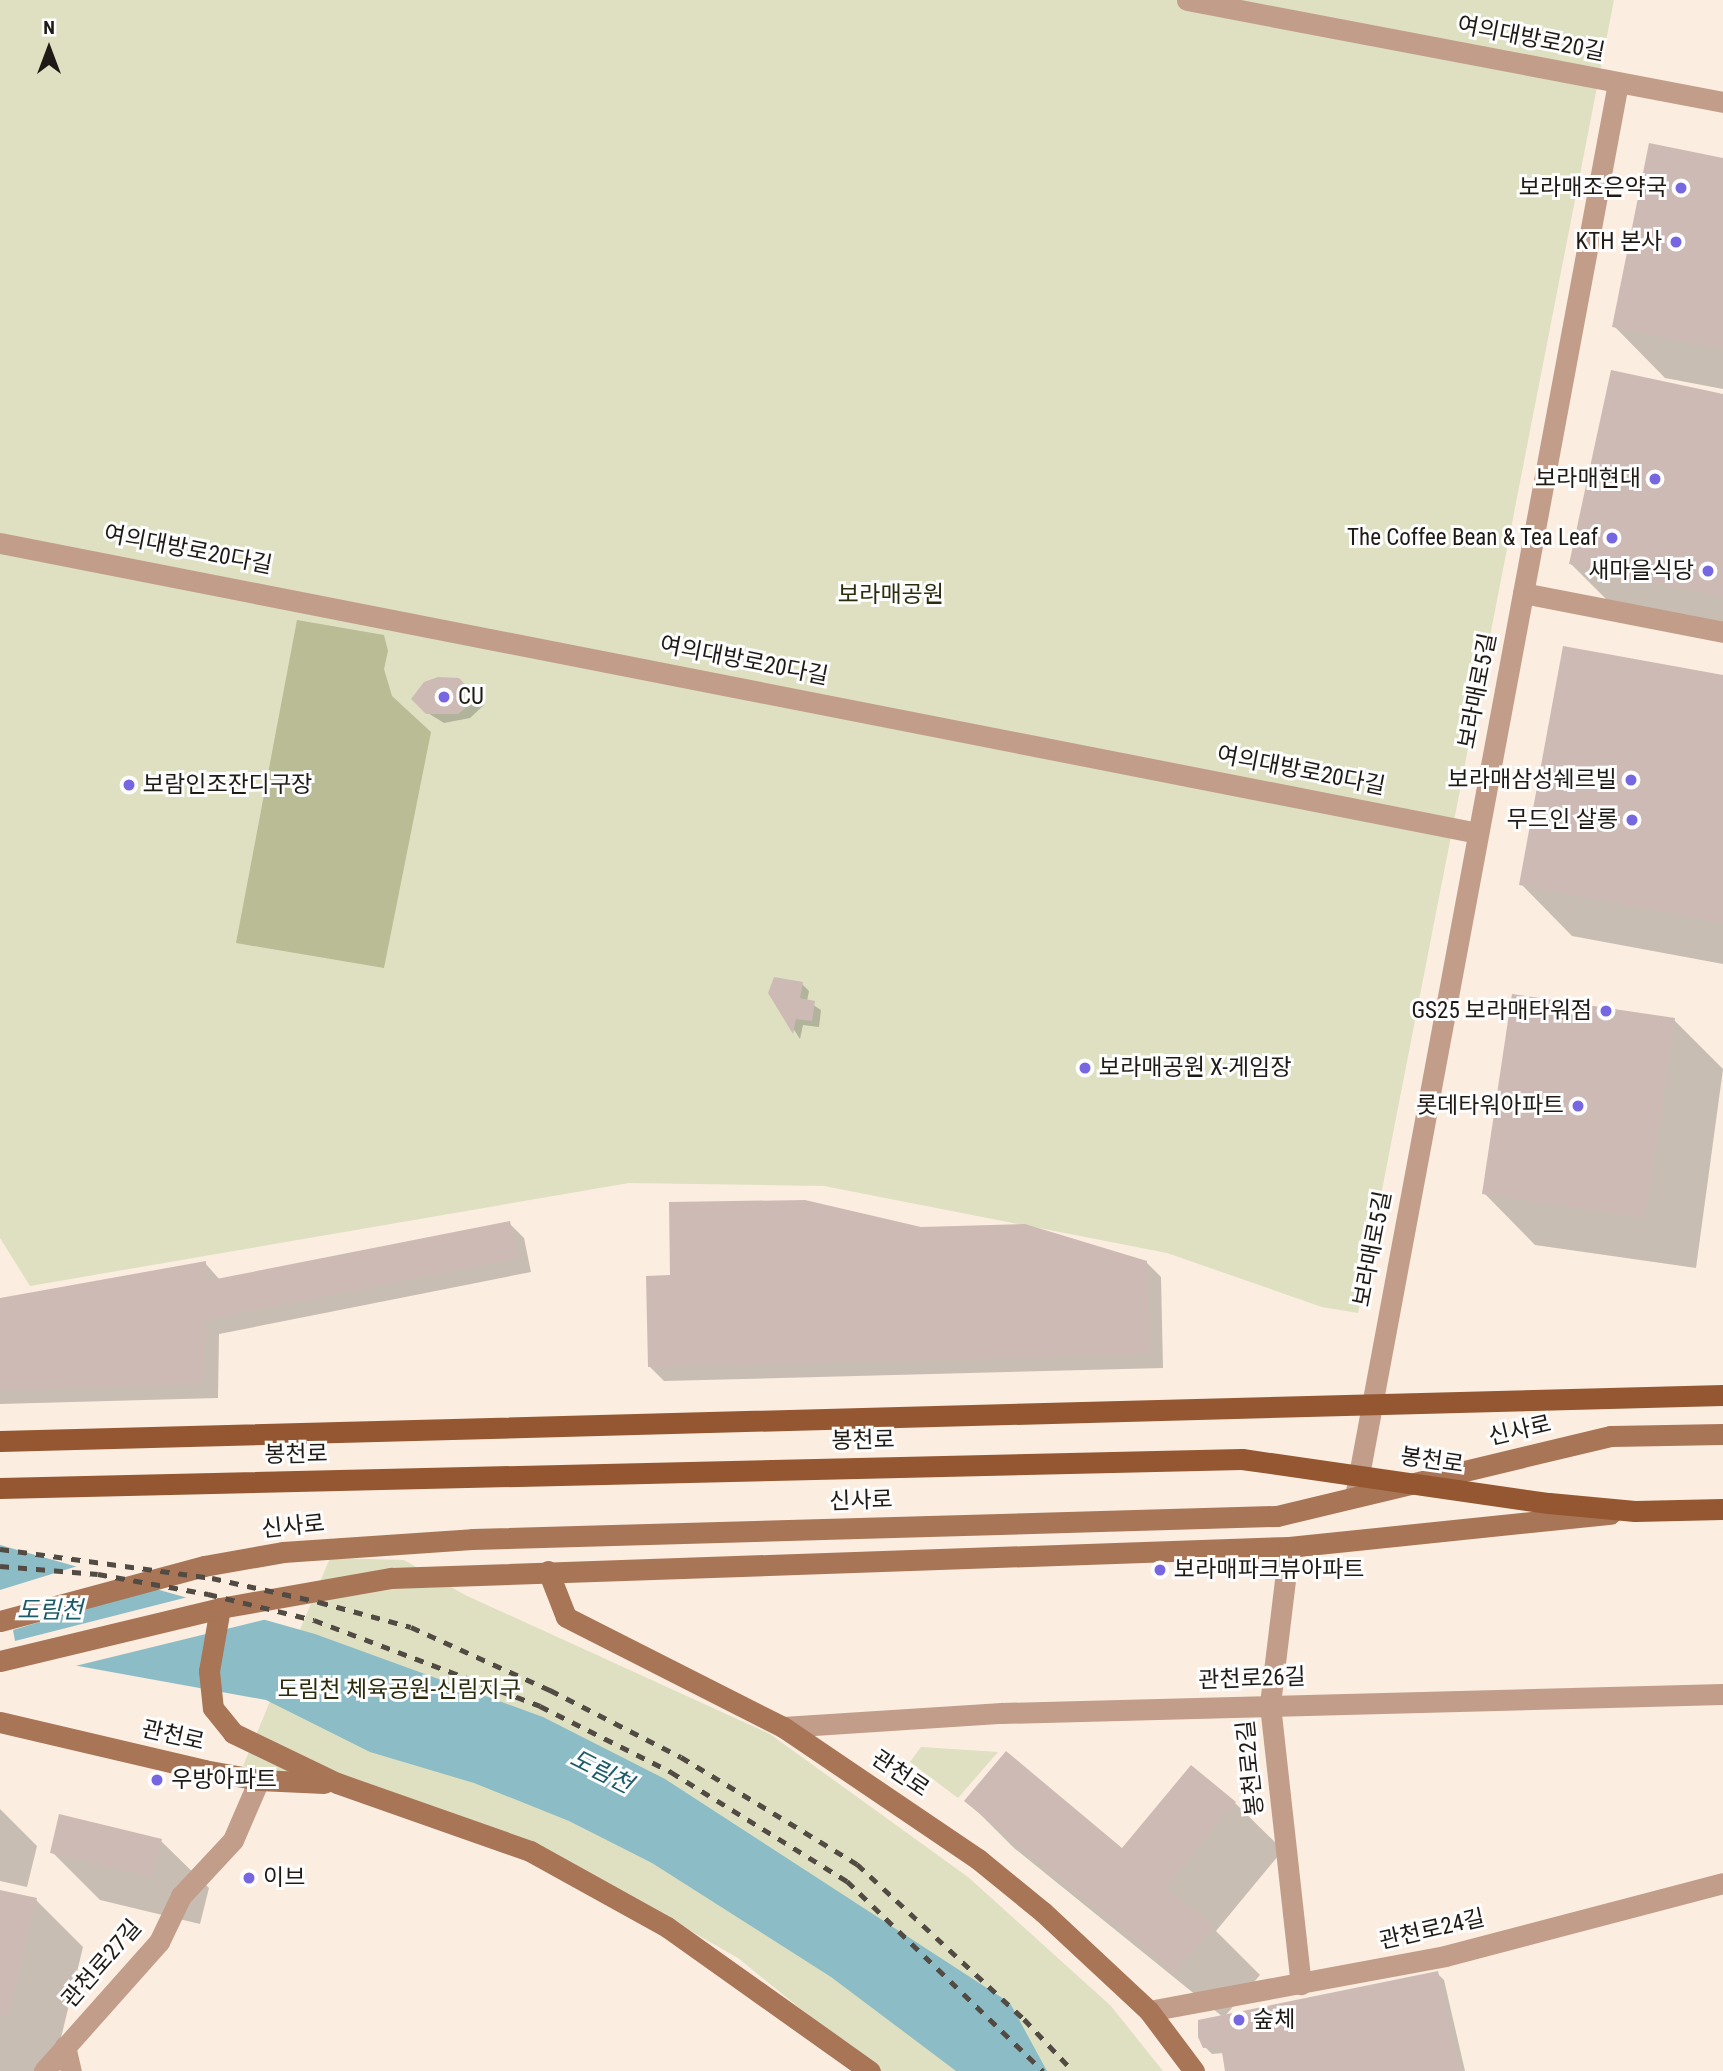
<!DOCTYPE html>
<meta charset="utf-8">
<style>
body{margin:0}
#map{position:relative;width:1723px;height:2071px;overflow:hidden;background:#fbede0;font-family:"Roboto Condensed","Noto Sans KR",sans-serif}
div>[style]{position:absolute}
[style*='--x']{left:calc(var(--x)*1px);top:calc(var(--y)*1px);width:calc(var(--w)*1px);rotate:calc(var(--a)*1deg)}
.green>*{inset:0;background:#dee0c1}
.forest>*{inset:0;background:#babc95}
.water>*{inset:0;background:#8cbdc7}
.pier>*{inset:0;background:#fbede0}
.shadow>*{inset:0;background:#0003}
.building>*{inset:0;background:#cdbab5}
.street>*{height:21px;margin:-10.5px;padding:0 10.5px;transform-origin:10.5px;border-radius:10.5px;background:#c19d8a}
.secondary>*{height:21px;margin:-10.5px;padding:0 10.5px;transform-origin:10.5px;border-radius:10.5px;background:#a87557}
.primary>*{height:21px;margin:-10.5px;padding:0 10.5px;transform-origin:10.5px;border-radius:10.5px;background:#945732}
.rail>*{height:5px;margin-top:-2.5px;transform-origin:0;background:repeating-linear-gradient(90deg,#524b44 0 9px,transparent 0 18px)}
.dots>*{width:19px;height:19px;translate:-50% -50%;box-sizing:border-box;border:4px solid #fdfdfd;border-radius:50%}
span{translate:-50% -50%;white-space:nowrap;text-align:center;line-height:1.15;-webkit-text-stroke:6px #fdfdfd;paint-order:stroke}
.street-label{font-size:23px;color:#1f1a15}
.poi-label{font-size:23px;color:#1f1a15}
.right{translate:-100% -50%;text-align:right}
.left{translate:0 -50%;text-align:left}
.park-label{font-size:23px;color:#2b2c0c}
.water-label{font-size:24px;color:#1b5c68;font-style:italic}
.north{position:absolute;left:14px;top:14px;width:70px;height:70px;-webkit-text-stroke:5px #fdfdfd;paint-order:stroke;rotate:0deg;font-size:19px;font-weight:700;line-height:28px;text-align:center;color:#1f1a15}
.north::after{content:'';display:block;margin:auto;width:24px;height:32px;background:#1f1a15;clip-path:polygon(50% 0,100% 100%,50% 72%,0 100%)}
</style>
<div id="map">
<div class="green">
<div style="clip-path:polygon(0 0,1614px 0,1358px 1313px,1322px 1307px,1167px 1253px,824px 1186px,629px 1183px,30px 1286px,0 1238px)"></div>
<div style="clip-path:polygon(330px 1558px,404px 1560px,465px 1595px,770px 1734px,968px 1877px,1111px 2006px,1163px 2071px,877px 2071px,738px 1958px,540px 1845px,243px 1766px)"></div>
<div style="clip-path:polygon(921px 1747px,998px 1752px,958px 1798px,910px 1762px)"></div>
</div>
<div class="forest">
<div style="clip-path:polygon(297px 620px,384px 635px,388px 651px,384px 669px,392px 696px,431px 732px,384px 968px,236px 943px)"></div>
</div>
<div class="water">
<div style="clip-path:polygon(0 1545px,315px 1634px,543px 1717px,665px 1779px,1010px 2003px,1047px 2071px,956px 2071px,831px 1977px,652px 1863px,569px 1821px,474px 1783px,370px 1752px,266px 1700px,34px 1658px,0 1648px)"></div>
</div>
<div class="pier">
<div style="clip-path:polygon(81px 1565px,155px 1587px,13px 1630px,15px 1641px,188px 1597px,267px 1619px,67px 1668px,0 1652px,0 1590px)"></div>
</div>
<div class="shadow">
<div style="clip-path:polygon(1723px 159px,1723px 389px,1665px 378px,1614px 326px)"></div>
<div style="clip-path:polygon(1723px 396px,1723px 637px,1622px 615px,1571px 564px)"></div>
<div style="clip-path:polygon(1723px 677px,1723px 964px,1572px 936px,1521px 884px)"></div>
<div style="clip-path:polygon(453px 678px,473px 691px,484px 705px,470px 718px,444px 723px,423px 710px)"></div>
<div style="clip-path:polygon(802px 984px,809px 991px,807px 1001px,821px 1010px,819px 1027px,803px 1025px,800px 1039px,770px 992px)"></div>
<div style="clip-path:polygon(1674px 1020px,1723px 1069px,1696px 1268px,1535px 1245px,1484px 1193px)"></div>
<div style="clip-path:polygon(509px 1223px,524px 1238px,531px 1272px,219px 1334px,218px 1398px,0 1404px,0 1300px,205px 1263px,220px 1280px)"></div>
<div style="clip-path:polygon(921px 1228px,1146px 1262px,1161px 1277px,1163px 1368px,664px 1381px,649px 1366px,672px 1277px)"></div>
<div style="clip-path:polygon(967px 1801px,1122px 1851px,1235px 1803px,1283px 1850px,1216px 1931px,1260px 1975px,1225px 2016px,1437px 1973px,1444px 1980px,1465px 2071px,1227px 2071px,1224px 2053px,1212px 2054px,1205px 2047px,1223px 2017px,1014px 1848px)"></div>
<div style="clip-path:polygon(0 1809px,37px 1846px,27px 1887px,0 1881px)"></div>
<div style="clip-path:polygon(161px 1841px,209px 1888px,200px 1924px,100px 1900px,52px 1852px)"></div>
<div style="clip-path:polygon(0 1891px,36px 1900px,83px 1947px,53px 2071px,0 2071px)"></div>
</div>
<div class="building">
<div style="clip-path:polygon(1649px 143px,1723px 158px,1723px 349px,1612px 327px)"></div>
<div style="clip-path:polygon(1611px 370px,1723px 394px,1723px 597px,1569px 564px)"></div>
<div style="clip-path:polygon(1563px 646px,1723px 675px,1723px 923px,1519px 885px)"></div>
<div style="clip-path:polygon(438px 677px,459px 678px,478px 698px,458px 714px,426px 714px,411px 699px,424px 682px)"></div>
<div style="clip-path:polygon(774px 977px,803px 982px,800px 998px,815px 1001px,812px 1021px,796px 1019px,793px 1034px,768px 993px)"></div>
<div style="clip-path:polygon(1512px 994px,1675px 1018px,1645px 1218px,1482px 1194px)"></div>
<div style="clip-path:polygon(805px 1200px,921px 1227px,1025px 1224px,1147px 1261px,1150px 1354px,648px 1367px,646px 1276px,670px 1275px,669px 1202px)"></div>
<div style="clip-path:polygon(510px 1221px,517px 1258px,205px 1320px,204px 1384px,0 1390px,0 1298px,206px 1261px,206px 1281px)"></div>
<div style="clip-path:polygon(1006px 1751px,1122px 1848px,1191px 1765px,1236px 1802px,1166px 1887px,1214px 1926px,1175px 1972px,964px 1801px)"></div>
<div style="clip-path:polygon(59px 1814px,162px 1839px,152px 1877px,50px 1853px)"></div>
<div style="clip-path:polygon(0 1890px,37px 1898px,8px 2015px,0 2014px)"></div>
<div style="clip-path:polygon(1438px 1971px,1460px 2071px,1225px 2071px,1221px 2046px,1203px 2048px,1198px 2037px,1198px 2020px)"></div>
</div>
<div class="street">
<div style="--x:1187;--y:0;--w:546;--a:10.77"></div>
<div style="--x:0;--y:543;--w:1506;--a:11.1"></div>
<div style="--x:1523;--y:593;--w:204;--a:11"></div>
<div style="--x:1356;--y:1491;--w:1432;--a:-79.46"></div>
<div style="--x:1289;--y:1547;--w:159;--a:96.9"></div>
<div style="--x:1270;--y:1705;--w:281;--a:83.7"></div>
<div style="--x:783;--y:1727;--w:219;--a:-3.7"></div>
<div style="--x:1002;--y:1713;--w:721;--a:-1.51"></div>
<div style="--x:1149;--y:2011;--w:301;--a:-10.5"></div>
<div style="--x:1445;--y:1956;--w:287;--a:-14.7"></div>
<div style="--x:65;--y:2046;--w:26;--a:77"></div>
<div style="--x:44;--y:2071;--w:173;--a:-48.3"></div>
<div style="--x:159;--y:1942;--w:51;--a:-64.4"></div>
<div style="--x:181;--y:1896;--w:76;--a:-47.1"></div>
<div style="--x:233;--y:1840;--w:65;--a:-66.6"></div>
</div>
<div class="secondary">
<div style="--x:548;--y:1571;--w:49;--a:68.6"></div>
<div style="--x:566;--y:1617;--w:243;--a:26.9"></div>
<div style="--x:783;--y:1727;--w:235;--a:34.1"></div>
<div style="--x:978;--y:1859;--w:84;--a:39.2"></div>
<div style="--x:1043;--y:1912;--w:145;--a:43"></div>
<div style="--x:1149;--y:2011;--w:75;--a:53.1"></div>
<div style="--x:220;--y:1608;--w:64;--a:99.9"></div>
<div style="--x:209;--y:1671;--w:37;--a:84"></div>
<div style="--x:213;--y:1708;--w:32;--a:51"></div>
<div style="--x:233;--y:1733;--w:115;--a:25.7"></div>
<div style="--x:337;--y:1783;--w:205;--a:19.4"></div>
<div style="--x:530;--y:1851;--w:157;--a:29"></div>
<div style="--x:667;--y:1927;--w:249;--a:35.4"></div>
<div style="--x:0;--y:1621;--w:211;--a:-15.1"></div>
<div style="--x:204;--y:1566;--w:80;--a:-10"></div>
<div style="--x:283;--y:1552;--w:189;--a:-3.9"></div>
<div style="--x:472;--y:1539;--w:805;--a:-1.64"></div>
<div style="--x:1277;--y:1516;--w:343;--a:-13.5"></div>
<div style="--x:1611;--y:1436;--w:112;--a:-1"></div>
<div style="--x:0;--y:1661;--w:226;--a:-13.5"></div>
<div style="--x:220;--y:1608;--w:174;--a:-10"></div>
<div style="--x:391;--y:1578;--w:899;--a:-1.98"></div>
<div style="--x:1289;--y:1547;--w:323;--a:-5.9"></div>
<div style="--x:0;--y:1722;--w:210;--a:13.2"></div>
<div style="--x:204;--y:1770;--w:56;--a:10.3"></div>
<div style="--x:259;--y:1780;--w:65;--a:2.6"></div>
</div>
<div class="primary">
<div style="--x:0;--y:1441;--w:1724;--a:-1.53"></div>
<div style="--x:0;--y:1488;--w:1242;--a:-1.34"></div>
<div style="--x:1242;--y:1459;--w:310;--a:8.2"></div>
<div style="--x:1549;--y:1503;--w:86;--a:5.3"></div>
<div style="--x:1635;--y:1511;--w:88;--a:-1.3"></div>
</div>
<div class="rail">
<div style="--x:0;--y:1549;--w:214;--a:7.8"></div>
<div style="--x:212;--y:1578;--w:110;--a:12.6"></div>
<div style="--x:319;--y:1602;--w:95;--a:15.2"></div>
<div style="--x:411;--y:1627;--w:153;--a:24.4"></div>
<div style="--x:550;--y:1690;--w:147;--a:27.1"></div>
<div style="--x:681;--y:1757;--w:206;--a:31.3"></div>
<div style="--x:857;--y:1864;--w:228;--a:42.9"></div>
<div style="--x:1024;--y:2019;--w:71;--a:46.7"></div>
<div style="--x:0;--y:1566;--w:98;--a:4.7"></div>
<div style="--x:98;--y:1574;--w:112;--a:10.3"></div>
<div style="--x:208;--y:1594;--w:109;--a:13.8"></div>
<div style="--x:314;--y:1620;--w:242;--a:20.8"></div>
<div style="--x:540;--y:1706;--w:147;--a:26.7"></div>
<div style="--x:671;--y:1772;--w:207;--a:31.8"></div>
<div style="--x:847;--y:1881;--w:273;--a:44.1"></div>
</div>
<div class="dots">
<div style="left:1681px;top:188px;background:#7766e1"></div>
<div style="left:1676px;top:242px;background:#7766e1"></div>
<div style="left:1655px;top:479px;background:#7766e1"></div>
<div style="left:1612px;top:538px;background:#7766e1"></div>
<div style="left:1708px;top:571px;background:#7766e1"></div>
<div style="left:444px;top:697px;background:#7766e1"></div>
<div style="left:1631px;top:780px;background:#7766e1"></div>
<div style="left:129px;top:785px;background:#7766e1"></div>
<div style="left:1632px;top:820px;background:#7766e1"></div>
<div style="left:1606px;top:1011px;background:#7766e1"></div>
<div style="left:1085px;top:1068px;background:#7766e1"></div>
<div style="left:1578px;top:1106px;background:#7766e1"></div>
<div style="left:1160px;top:1570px;background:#7766e1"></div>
<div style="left:157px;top:1780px;background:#7766e1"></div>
<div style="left:249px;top:1878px;background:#7766e1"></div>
<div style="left:1239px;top:2020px;background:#7766e1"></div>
</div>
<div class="street-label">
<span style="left:1531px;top:39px;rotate:11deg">여의대방로20길</span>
<span style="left:188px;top:550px;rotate:11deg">여의대방로20다길</span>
<span style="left:744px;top:661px;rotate:11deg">여의대방로20다길</span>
<span style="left:1478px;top:691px;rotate:-79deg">보라매로5길</span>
<span style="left:1301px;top:771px;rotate:11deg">여의대방로20다길</span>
<span style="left:1373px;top:1249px;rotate:-79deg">보라매로5길</span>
<span style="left:1520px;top:1431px;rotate:-13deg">신사로</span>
<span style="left:863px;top:1441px;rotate:-1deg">봉천로</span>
<span style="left:296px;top:1455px;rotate:-1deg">봉천로</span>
<span style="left:1432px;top:1461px;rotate:8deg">봉천로</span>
<span style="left:861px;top:1501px;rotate:-2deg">신사로</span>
<span style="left:293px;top:1527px;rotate:-6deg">신사로</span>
<span style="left:1252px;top:1679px;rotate:-2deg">관천로26길</span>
<span style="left:173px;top:1736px;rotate:13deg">관천로</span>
<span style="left:1251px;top:1768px;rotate:-96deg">봉천로2길</span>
<span style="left:900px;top:1774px;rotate:34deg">관천로</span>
<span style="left:1432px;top:1930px;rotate:-13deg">관천로24길</span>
<span style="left:102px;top:1964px;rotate:-49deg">관천로27길</span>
</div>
<div class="poi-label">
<span class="right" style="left:1667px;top:188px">보라매조은약국</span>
<span class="right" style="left:1662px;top:242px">KTH 본사</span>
<span class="right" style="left:1641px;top:479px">보라매현대</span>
<span class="right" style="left:1598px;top:538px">The Coffee Bean &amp; Tea Leaf</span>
<span class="right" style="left:1694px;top:571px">새마을식당</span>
<span class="left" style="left:458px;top:697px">CU</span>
<span class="right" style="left:1617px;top:780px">보라매삼성쉐르빌</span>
<span class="left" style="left:143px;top:785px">보람인조잔디구장</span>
<span class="right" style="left:1618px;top:820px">무드인 살롱</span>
<span class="right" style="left:1592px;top:1011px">GS25 보라매타워점</span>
<span class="left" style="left:1099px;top:1068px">보라매공원 X-게임장</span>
<span class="right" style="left:1564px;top:1106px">롯데타워아파트</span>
<span class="left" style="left:1174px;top:1570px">보라매파크뷰아파트</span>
<span class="left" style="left:171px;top:1780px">우방아파트</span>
<span class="left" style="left:263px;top:1878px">이브</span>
<span class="left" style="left:1253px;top:2020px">숲체</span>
</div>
<div class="park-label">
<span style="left:891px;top:595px">보라매공원</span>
<span style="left:399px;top:1690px">도림천 체육공원-신림지구</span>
</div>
<div class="water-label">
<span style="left:50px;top:1611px">도림천</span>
<span style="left:601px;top:1772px;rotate:27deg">도림천</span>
</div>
<div class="north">N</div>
</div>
